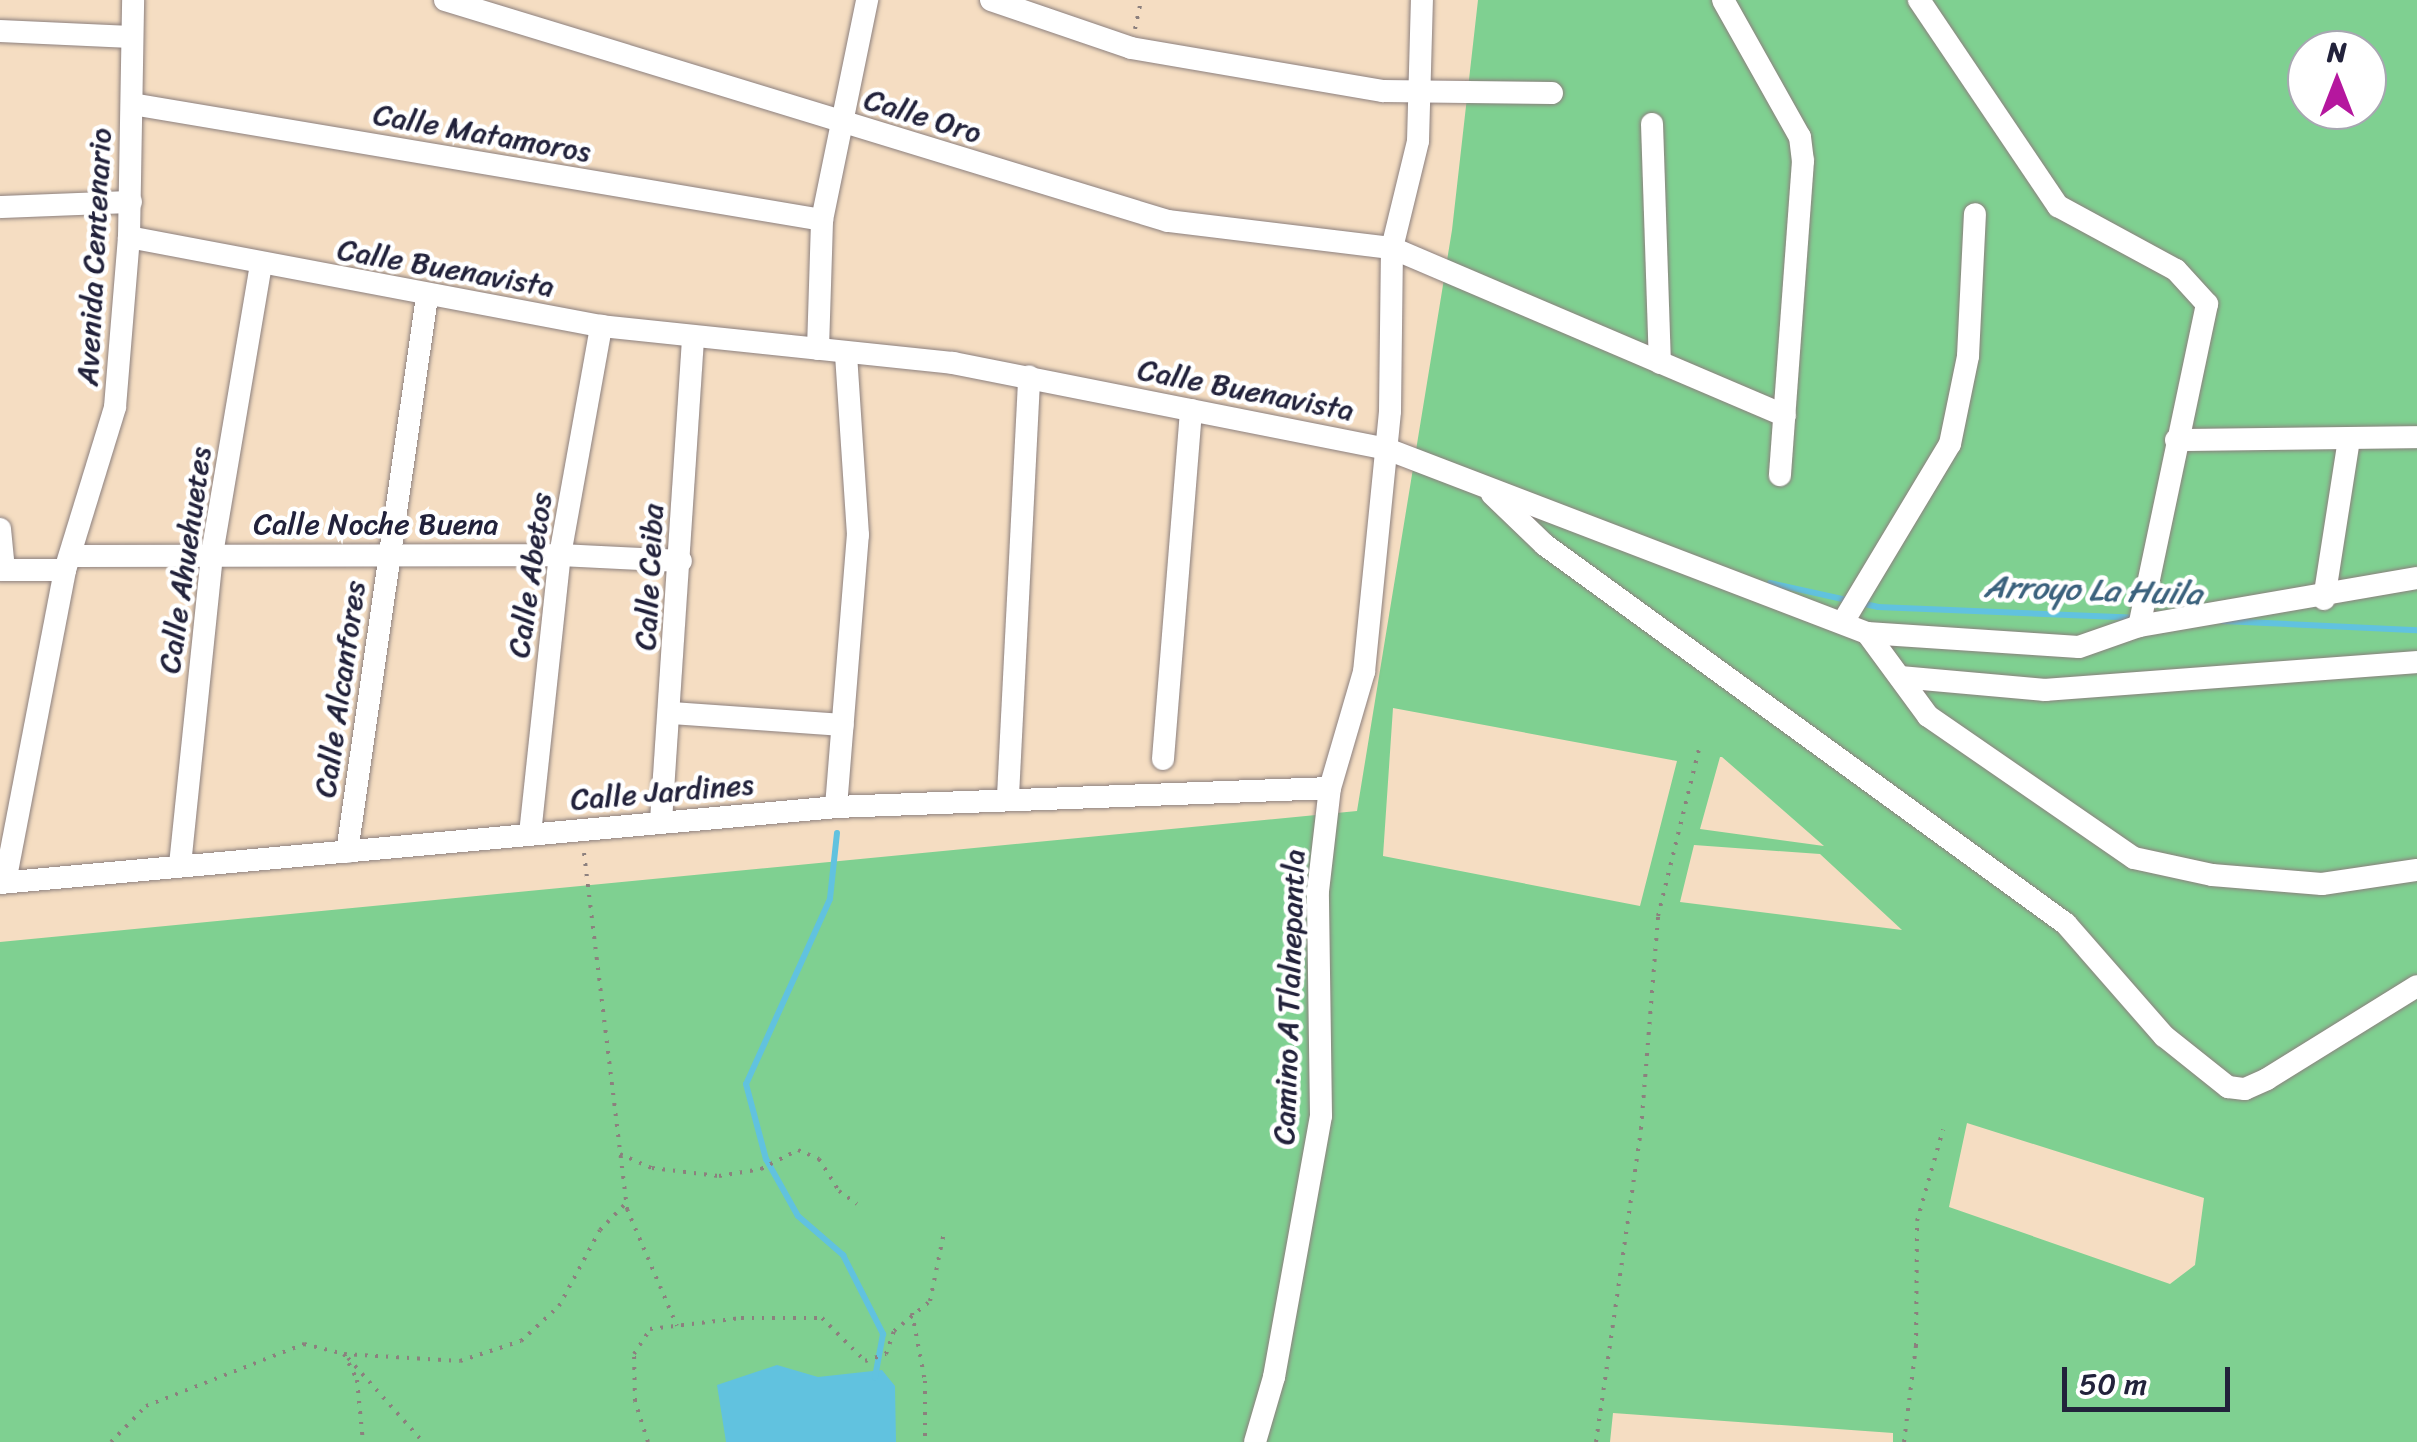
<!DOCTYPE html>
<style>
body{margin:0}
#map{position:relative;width:2417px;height:1442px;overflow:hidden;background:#f5ddc2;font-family:Sriracha,sans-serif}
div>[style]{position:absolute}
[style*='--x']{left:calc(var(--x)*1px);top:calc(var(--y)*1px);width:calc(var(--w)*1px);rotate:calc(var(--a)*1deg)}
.green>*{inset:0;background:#7fd091}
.water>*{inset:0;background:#61c2df}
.stream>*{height:6px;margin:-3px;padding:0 3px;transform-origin:3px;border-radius:3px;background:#61c2df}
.path>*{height:4px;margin-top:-2px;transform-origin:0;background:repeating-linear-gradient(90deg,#8c807e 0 2.5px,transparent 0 10.5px)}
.roads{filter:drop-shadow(0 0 2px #8c807e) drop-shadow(0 0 2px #8c807e)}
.minor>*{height:22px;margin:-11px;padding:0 11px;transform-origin:11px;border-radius:11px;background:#fff}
span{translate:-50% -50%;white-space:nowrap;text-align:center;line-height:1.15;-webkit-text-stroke:9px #fff;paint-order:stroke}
.street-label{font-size:30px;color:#22223b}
.water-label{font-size:32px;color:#3b627d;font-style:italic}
.north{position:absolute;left:2287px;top:30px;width:100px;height:100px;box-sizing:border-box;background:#fff;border:2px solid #a7a7b1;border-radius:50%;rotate:0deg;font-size:28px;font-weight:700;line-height:40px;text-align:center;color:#22223b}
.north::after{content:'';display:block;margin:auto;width:35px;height:45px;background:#b5179e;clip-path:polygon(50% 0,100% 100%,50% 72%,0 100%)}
.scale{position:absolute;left:2062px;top:1367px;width:168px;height:45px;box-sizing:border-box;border:5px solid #22223b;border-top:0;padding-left:12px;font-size:30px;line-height:35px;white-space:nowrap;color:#22223b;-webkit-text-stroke:8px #fff;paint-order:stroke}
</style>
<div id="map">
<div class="green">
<div style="clip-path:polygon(evenodd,1478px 0,2417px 0,2417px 1442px,1893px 1442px,1893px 1433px,1613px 1413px,1610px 1442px,0 1442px,0 942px,1357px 811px,1452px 230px,1478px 0,2307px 50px,2367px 50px,2367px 110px,2307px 110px,2307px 50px,1478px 0,1393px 708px,1677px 761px,1640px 906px,1383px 856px,1393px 708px,1478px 0,1720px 757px,1722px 757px,1824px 846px,1700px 829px,1720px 757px,1478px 0,1694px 845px,1820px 854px,1902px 930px,1680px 902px,1694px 845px,1478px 0,1967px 1123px,2204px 1198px,2195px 1265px,2170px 1284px,1949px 1207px,1967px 1123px)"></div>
</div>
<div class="water">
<div style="clip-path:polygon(777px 1365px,818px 1377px,882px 1370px,895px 1386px,896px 1442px,726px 1442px,717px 1385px)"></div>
</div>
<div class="stream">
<div style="--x:1770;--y:583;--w:111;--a:12.5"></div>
<div style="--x:1878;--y:607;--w:258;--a:2.4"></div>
<div style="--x:2223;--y:621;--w:194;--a:2.7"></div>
<div style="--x:837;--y:833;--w:66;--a:96.1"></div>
<div style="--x:830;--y:899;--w:203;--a:114.4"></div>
<div style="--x:746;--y:1084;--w:78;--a:75.1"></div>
<div style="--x:766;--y:1159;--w:65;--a:60.7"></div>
<div style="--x:798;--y:1216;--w:60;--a:40.9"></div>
<div style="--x:843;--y:1255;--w:89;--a:63.1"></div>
<div style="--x:883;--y:1334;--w:44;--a:100.5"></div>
</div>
<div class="path">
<div style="--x:1135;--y:29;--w:30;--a:-78"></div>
<div style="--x:584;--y:853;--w:359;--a:83.1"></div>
<div style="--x:627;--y:1209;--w:127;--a:66.9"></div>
<div style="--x:620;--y:1154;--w:35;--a:24"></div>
<div style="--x:652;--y:1168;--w:67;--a:6.8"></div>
<div style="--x:719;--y:1176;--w:43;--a:-9.5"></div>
<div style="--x:761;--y:1169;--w:42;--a:-27.2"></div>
<div style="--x:798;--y:1150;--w:23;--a:23"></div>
<div style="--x:819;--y:1159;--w:38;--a:58"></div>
<div style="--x:839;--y:1191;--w:22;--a:36"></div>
<div style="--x:912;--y:1313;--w:69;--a:79.2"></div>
<div style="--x:925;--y:1381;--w:61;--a:90"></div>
<div style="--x:344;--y:1354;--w:116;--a:3.5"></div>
<div style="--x:460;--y:1361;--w:64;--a:-18.2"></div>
<div style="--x:521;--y:1341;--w:52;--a:-42.6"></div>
<div style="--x:559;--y:1306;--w:86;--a:-61.7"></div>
<div style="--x:600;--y:1230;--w:37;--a:-46"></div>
<div style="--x:348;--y:1358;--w:113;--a:48.2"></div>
<div style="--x:111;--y:1442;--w:50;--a:-45.8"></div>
<div style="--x:146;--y:1406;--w:170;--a:-21.4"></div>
<div style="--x:304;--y:1344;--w:41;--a:14"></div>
<div style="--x:344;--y:1354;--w:29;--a:63"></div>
<div style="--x:357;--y:1380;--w:62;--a:84.5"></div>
<div style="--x:648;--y:1442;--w:43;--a:-107.6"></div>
<div style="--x:635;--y:1401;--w:47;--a:-91.2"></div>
<div style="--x:634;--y:1354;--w:30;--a:-57"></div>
<div style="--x:650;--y:1329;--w:92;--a:-6.9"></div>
<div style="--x:741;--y:1318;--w:81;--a:0"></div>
<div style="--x:822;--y:1318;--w:61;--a:45"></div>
<div style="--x:865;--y:1361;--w:22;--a:-18"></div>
<div style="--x:886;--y:1354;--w:24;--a:-71"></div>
<div style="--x:894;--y:1331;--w:47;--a:-39.8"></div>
<div style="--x:930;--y:1301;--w:70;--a:-78.5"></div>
<div style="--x:1596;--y:1442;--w:316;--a:-81.8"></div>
<div style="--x:1641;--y:1129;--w:214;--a:-85.4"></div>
<div style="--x:1658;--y:916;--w:172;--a:-76.2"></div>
<div style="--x:1904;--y:1442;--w:97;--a:-82.9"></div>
<div style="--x:1916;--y:1346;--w:125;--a:-89.5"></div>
<div style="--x:1917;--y:1221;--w:95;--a:-74.1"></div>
</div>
<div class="roads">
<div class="minor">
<div style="--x:445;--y:0;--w:756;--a:17"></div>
<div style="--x:1168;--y:221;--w:226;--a:6.9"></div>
<div style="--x:1392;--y:248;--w:427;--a:23.1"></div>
<div style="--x:991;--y:0;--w:148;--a:18.9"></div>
<div style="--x:1131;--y:48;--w:256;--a:9.7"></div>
<div style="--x:1383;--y:91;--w:169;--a:0.7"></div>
<div style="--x:1723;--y:0;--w:157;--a:60.7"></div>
<div style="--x:1800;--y:137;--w:24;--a:83"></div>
<div style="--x:1803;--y:161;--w:315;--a:94.2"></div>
<div style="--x:1919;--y:0;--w:249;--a:56"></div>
<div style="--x:2058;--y:206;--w:134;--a:28.5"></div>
<div style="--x:2176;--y:270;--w:46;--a:47.6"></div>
<div style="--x:2207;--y:304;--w:329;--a:101.9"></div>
<div style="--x:0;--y:31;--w:131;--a:2.6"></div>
<div style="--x:132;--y:104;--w:700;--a:9.54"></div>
<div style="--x:1652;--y:124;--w:239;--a:88.1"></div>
<div style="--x:0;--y:207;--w:131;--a:-2.2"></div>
<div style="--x:129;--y:237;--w:480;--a:10.7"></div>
<div style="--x:601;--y:326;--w:354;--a:6"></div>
<div style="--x:953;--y:363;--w:442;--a:11.2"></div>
<div style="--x:1387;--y:449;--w:514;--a:20.97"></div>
<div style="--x:1867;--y:633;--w:212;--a:3.8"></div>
<div style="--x:2079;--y:647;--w:64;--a:-19.3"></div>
<div style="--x:2139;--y:626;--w:282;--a:-9.8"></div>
<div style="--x:818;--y:349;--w:129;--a:-88.2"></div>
<div style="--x:822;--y:220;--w:225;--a:-78.4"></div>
<div style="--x:2176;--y:440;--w:241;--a:-0.7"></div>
<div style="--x:1492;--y:494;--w:74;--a:43.9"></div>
<div style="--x:1545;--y:545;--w:644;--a:36.03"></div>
<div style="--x:2066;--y:924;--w:149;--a:48.8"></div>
<div style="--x:2164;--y:1036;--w:82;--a:38.6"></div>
<div style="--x:2228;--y:1087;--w:17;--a:7"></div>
<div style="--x:2245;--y:1089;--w:24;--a:-24"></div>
<div style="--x:2267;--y:1079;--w:176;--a:-31.8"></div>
<div style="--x:0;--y:529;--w:41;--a:84.4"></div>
<div style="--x:70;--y:556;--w:490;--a:-0.1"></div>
<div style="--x:560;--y:555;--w:121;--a:2.8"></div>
<div style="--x:0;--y:570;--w:65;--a:0"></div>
<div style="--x:2324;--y:599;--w:161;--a:-81.1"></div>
<div style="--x:1843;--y:622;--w:208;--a:-59"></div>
<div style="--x:1950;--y:444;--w:90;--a:-78.4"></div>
<div style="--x:1968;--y:356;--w:142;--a:-87.2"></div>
<div style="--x:1867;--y:633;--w:103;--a:53.7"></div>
<div style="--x:1928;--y:716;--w:250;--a:34.6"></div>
<div style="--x:2134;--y:858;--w:80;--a:12.3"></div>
<div style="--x:2212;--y:875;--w:110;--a:4.7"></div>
<div style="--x:2322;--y:884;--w:96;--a:-8.4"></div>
<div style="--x:1900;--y:677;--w:146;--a:5.1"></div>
<div style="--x:2045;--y:690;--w:373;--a:-4.3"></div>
<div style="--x:672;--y:713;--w:171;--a:4"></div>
<div style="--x:1163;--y:759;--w:350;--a:-85.4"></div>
<div style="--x:1008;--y:796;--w:420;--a:-87.1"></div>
<div style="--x:836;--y:807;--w:273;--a:-85.4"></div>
<div style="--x:858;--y:535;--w:183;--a:-93.8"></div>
<div style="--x:661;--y:821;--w:485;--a:-86.2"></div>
<div style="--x:530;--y:834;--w:281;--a:-83.9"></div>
<div style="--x:560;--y:555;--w:233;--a:-79.8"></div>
<div style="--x:347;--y:852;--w:561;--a:-81.8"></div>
<div style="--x:180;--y:865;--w:313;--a:-84.1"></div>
<div style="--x:212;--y:554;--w:293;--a:-80.4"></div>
<div style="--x:5;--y:882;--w:318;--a:-79.1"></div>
<div style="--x:65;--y:570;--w:170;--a:-72.9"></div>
<div style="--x:115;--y:407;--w:171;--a:-85.3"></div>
<div style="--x:129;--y:237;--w:237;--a:-89"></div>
<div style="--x:0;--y:883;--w:839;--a:-5.19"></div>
<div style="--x:836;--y:807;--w:494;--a:-2.2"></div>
<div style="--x:1255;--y:1442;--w:68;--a:-73.7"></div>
<div style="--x:1274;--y:1377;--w:265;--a:-79.8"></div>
<div style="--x:1321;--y:1116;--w:225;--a:-90.8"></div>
<div style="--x:1318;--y:891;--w:104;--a:-83.4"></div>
<div style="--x:1330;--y:788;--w:121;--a:-73.7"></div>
<div style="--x:1364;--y:672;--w:262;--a:-84.3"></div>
<div style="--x:1390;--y:411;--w:163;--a:-89.3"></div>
<div style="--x:1392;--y:248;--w:110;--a:-76.3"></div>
<div style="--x:1418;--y:141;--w:141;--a:-88.4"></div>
</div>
</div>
<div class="street-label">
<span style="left:923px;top:116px;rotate:17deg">Calle Oro</span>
<span style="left:482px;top:133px;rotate:10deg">Calle Matamoros</span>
<span style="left:94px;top:257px;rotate:-87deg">Avenida Centenario</span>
<span style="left:446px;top:268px;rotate:10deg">Calle Buenavista</span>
<span style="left:1246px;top:390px;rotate:11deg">Calle Buenavista</span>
<span style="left:376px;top:524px">Calle Noche Buena</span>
<span style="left:185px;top:560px;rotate:-82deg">Calle Ahuehuetes</span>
<span style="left:530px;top:575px;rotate:-82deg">Calle Abetos</span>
<span style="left:649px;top:577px;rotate:-87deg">Calle Ceiba</span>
<span style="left:340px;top:689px;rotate:-82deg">Calle Alcanfores</span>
<span style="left:662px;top:792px;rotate:-5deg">Calle Jardines</span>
<span style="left:1289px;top:997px;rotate:-88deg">Camino A Tlalnepantla</span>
</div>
<div class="water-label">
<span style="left:2093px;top:591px;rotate:2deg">Arroyo La Huila</span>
</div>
<div class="north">N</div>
<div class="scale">50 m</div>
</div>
